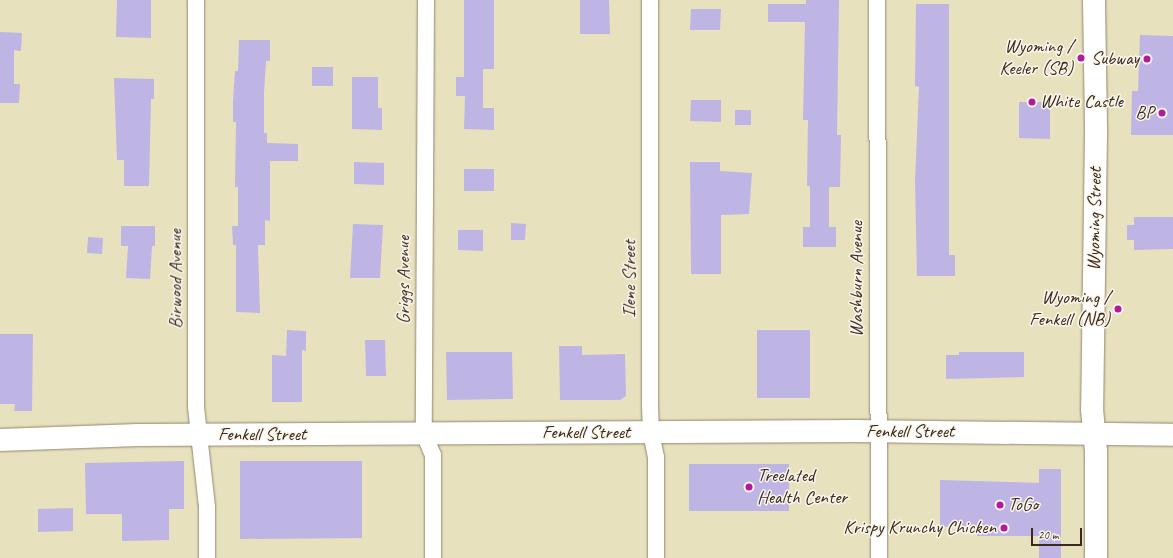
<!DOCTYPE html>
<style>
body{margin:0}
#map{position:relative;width:1173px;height:558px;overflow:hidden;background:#e8e1be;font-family:Caveat,sans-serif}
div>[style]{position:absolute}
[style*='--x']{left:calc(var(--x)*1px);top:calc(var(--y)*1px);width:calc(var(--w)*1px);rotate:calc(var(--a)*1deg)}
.building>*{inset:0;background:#beb5e5}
.roads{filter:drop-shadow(0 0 1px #92866e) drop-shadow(0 0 1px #92866e)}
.street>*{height:16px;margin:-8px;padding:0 8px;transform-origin:8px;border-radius:8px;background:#fff}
.secondary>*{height:22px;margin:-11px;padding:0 11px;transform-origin:11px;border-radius:11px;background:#fff}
.dots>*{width:11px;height:11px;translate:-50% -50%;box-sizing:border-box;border:2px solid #fbf7ec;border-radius:50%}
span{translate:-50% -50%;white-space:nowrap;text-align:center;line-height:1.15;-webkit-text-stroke:3px #fbf7ec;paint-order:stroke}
.poi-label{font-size:19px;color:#3b2a1e}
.right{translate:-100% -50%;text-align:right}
.left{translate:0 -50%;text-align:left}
.street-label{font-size:19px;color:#3b2a1e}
.scale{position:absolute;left:1031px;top:528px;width:51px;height:18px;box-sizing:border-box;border:2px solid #3b2a1e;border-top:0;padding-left:5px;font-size:12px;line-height:14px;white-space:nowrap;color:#3b2a1e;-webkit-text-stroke:3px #fbf7ec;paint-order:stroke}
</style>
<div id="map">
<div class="building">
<div style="clip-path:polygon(117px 0,151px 0,151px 38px,116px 37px)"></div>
<div style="clip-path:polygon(464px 0,494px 0,494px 69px,483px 69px,483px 108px,494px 108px,494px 130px,464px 129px,465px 96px,456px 96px,456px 77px,464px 77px)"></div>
<div style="clip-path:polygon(580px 0,609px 0,610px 34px,580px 34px)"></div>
<div style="clip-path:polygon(806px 0,839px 0,837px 135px,841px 135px,840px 187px,829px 187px,829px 227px,836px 227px,836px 247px,803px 247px,803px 227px,810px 227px,810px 186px,807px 186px,808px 120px,803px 120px,805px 22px,768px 22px,768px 4px,806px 4px)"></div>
<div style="clip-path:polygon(916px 4px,949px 4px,949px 255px,955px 255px,955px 276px,917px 276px,915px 181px,919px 87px,915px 86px)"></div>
<div style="clip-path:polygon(691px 9px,721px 9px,720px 30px,690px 30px)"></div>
<div style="clip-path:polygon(0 32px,22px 33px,21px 51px,14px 50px,14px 84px,20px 84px,19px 103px,0 103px)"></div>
<div style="clip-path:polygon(1140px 35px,1173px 36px,1173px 135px,1131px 135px,1132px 91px,1138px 91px)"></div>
<div style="clip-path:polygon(239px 40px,270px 40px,270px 61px,266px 61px,264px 93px,264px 133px,267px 133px,267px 143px,298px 144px,298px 161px,270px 161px,270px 221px,265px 220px,265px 245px,258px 245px,260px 313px,236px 312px,236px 245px,233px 245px,232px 226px,238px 226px,238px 187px,235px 187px,236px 122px,233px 122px,233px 101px,235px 71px,238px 71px)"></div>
<div style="clip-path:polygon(312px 67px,333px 67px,333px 86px,312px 86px)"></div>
<div style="clip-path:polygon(352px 77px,378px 77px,378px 108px,382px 108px,382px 130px,352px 129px)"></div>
<div style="clip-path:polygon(114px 78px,154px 79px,154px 99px,151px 99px,149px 186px,124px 186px,124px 160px,117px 160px)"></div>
<div style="clip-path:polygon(691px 100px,721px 100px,721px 122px,690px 121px)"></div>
<div style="clip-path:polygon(1019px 102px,1050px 102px,1050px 139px,1019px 138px)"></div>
<div style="clip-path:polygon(735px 110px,751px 110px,751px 125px,735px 125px)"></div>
<div style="clip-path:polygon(354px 162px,384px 163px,384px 185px,354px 184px)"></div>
<div style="clip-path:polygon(690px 162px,720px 162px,720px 171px,752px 173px,749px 214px,721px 215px,721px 274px,691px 274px)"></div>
<div style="clip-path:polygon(464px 169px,494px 169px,494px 191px,464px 191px)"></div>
<div style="clip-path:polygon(1134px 217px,1173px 217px,1173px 249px,1134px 250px,1134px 240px,1127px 240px,1127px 225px,1134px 225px)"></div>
<div style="clip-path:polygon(511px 223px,526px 224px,525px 240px,511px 240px)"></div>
<div style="clip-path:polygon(353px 224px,383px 225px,380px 278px,350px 278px)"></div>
<div style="clip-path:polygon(121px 226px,155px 226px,155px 246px,152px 246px,150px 279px,126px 278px,128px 246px,121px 246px)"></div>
<div style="clip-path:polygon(458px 230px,483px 230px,483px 251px,458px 250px)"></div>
<div style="clip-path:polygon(88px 237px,103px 238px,102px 254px,87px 253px)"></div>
<div style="clip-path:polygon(287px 330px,306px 331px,306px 351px,302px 350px,302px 402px,272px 402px,272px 355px,286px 356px)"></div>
<div style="clip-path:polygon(757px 330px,810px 330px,810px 398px,757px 398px)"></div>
<div style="clip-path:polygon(0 334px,33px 334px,32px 411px,14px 411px,15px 404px,0 404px)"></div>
<div style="clip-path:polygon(365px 340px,385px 340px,386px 376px,366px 376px)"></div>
<div style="clip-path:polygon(559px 346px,582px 346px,582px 355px,625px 354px,626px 396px,620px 400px,560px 400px)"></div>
<div style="clip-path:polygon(446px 352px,512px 352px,513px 399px,447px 400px)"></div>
<div style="clip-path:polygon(959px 352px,1024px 352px,1024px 377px,946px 379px,946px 355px,959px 355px)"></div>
<div style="clip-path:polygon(184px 461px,184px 509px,169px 509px,169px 540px,122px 541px,122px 514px,86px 514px,85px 463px)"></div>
<div style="clip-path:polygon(240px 461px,362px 461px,362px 538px,240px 539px)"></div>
<div style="clip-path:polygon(689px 464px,789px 464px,789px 511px,689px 511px)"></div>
<div style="clip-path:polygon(1039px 469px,1061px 469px,1061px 558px,1039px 558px,1039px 536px,977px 536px,977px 526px,940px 527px,940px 480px,1039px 483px)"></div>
<div style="clip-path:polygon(73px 508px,73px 531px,38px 532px,38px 509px)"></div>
</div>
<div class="roads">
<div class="street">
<div style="--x:196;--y:0;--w:407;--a:90"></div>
<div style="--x:196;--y:407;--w:101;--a:83.7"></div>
<div style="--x:207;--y:507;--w:51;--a:90"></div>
<div style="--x:426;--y:0;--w:434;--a:90.3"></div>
<div style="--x:424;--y:434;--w:23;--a:67"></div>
<div style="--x:433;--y:455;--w:103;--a:90"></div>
<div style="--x:650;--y:0;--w:405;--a:90"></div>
<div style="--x:650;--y:405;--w:27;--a:88"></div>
<div style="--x:651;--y:432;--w:25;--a:79"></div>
<div style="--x:656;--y:457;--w:101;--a:90"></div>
<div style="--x:877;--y:0;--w:558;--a:89.79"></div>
</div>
<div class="secondary">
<div style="--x:1094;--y:0;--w:133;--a:89.1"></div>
<div style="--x:1096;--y:133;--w:276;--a:90.8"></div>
<div style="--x:1092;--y:409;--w:42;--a:84.6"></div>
<div style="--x:1096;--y:451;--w:107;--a:90"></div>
<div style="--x:0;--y:440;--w:138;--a:-2.1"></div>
<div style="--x:138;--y:435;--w:718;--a:-0.32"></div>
<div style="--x:856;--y:431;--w:317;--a:0.7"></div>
</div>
</div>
<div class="dots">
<div style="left:1081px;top:58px;background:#b5179e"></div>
<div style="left:1147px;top:59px;background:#b5179e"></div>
<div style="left:1032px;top:102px;background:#b5179e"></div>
<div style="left:1162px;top:113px;background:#b5179e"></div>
<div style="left:1118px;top:309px;background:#b5179e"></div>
<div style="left:749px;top:487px;background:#b5179e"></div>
<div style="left:1000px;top:505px;background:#b5179e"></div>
<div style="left:1004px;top:528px;background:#b5179e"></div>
</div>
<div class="poi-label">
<span class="right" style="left:1073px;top:58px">Wyoming /<br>Keeler (SB)</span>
<span class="right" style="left:1139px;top:59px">Subway</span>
<span class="left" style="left:1040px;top:102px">White Castle</span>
<span class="right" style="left:1154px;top:113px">BP</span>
<span class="right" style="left:1110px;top:309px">Wyoming /<br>Fenkell (NB)</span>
<span class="left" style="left:757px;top:487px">Treelated<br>Health Center</span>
<span class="left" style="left:1008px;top:505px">ToGo</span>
<span class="right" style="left:996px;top:528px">Krispy Krunchy Chicken</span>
</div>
<div class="street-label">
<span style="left:1095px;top:219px;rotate:-89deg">Wyoming Street</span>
<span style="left:176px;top:279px;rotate:-90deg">Birwood Avenue</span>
<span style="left:630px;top:279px;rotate:-90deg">Ilene Street</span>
<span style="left:857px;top:279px;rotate:-90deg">Washburn Avenue</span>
<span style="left:404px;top:280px;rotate:-90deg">Griggs Avenue</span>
<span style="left:910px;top:432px">Fenkell Street</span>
<span style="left:586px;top:433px">Fenkell Street</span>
<span style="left:262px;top:435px">Fenkell Street</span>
</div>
<div class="scale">20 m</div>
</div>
